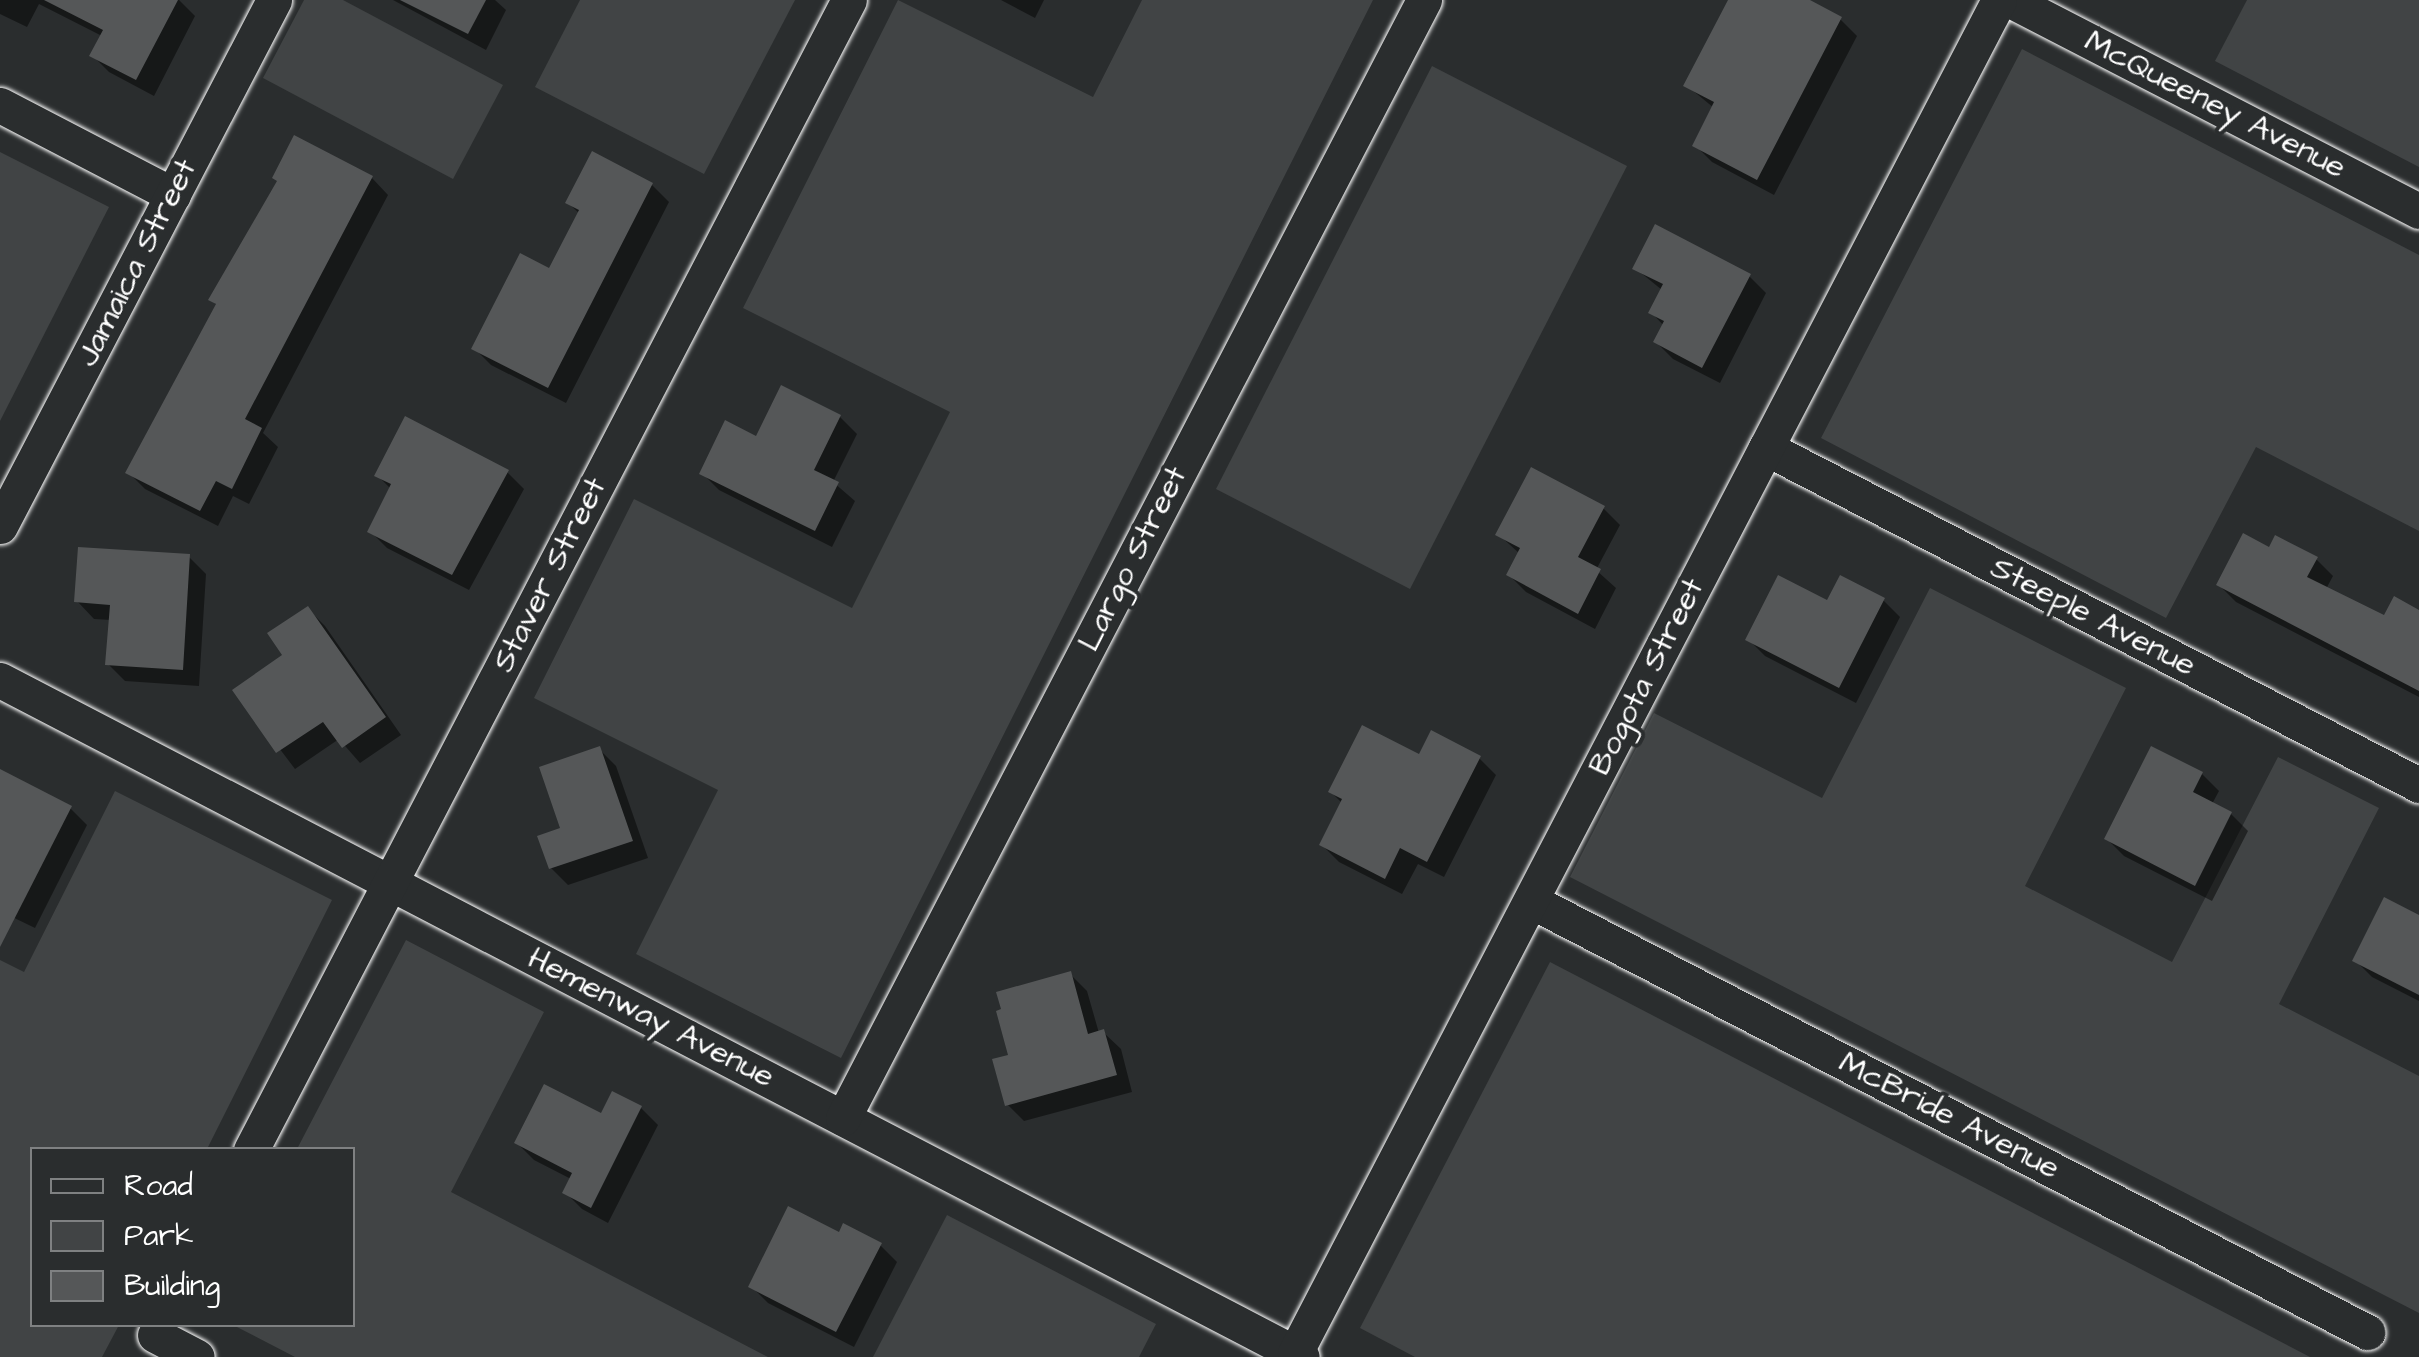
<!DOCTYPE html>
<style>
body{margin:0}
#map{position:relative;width:2419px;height:1357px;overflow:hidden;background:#2a2d2e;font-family:"Architects Daughter",sans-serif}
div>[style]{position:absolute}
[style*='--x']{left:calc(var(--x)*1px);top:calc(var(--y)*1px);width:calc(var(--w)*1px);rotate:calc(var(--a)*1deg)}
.green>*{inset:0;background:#414445}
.shadow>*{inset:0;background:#0007}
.building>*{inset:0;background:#555758}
.roads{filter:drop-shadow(0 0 2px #fff) drop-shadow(0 0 2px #fff)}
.minor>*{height:35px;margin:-17.5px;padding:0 17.5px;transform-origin:17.5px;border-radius:17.5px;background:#2a2d2e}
span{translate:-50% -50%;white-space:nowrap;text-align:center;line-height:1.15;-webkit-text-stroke:8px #2a2d2e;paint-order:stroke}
.street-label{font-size:32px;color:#fff}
.legend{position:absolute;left:30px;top:1147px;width:325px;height:180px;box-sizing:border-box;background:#2a2d2e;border:2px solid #7f8182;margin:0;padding:12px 18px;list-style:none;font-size:30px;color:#fff}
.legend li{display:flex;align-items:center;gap:20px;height:50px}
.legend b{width:50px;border:2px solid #7f8182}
</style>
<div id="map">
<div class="green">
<div style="clip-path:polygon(304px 0,343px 0,503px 85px,453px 179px,263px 78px)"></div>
<div style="clip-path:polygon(580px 0,795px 0,704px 174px,535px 87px)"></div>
<div style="clip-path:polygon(898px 0,1093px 97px,1142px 0,1373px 0,841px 1058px,636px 954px,718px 790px,534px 698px,634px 499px,852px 608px,950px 412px,743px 308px)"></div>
<div style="clip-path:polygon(2247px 0,2419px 0,2419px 167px,2215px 61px)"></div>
<div style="clip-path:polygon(2022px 49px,2419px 255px,2419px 531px,2256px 447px,2166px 618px,1821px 438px)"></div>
<div style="clip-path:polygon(1432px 66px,1627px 166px,1410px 589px,1216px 489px)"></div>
<div style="clip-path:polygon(0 152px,109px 207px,0 421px)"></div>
<div style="clip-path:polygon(1930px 588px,2126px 688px,2025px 886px,2172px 962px,2278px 757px,2379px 808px,2279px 1004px,2419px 1076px,2419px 1313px,1570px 877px,1654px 713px,1822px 798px)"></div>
<div style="clip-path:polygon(115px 791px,332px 900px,207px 1149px,32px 1150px,32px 1324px,119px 1325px,102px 1357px,0 1357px,0 960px,24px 972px)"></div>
<div style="clip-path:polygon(406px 940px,544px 1012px,451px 1192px,768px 1357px,295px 1357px,233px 1325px,352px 1324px,352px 1150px,297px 1149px)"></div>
<div style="clip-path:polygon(1550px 962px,2310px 1357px,1415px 1357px,1360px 1328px)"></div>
<div style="clip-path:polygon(947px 1215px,1156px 1324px,1139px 1357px,873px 1357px)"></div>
</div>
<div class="shadow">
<div style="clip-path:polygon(0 0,179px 0,195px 16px,154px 96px,109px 72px,92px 55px,102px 36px,39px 4px,27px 27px,0 14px)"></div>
<div style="clip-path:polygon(393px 0,495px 0,506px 10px,486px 50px)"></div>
<div style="clip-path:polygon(1001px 0,1044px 0,1035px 18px)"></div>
<div style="clip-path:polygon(1731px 0,1804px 0,1840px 19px,1857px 36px,1774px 195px,1712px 162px,1695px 145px,1714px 108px,1686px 85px)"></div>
<div style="clip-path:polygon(372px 178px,388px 195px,263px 433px,278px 447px,249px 504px,233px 496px,218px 526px,145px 489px,128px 472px,218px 306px,211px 300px)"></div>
<div style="clip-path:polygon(652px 185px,669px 202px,566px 403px,491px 365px,474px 348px,550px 271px,580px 214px,568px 203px)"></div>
<div style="clip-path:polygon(1635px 268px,1749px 276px,1766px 293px,1720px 383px,1673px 359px,1656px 342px,1664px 326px,1651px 312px,1662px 290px)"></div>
<div style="clip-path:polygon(782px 389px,840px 417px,857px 434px,833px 482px,855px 501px,832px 547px,719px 490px,702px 473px,757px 439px)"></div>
<div style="clip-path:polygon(507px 472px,524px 489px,469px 590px,387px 548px,370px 531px,391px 489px,377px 475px)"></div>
<div style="clip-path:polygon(1603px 508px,1620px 525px,1596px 570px,1616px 588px,1595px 629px,1526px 592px,1509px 575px,1520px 554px,1498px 534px)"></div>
<div style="clip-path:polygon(2270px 550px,2316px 559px,2333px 576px,2326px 589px,2385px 618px,2419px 613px,2419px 697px,2236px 602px,2219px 585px)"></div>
<div style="clip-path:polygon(189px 557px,206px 574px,199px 686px,125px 681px,108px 664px,111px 620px,94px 619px,77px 601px)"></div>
<div style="clip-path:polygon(1883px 600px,1900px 617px,1856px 703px,1765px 656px,1748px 639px,1828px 604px)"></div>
<div style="clip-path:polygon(308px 609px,325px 626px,401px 735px,360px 763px,339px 739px,295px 769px,235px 690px,286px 656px)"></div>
<div style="clip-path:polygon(599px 749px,616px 766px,648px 858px,568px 885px,551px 868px)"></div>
<div style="clip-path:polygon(1420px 757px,1479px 758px,1496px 775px,1444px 877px,1418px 864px,1402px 894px,1339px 862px,1322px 845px,1343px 804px,1331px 792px)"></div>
<div style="clip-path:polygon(0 772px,70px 808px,87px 825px,35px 928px,0 911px)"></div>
<div style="clip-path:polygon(2202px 774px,2219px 791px,2212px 804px,2231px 814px,2248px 831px,2212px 901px,2124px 856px,2107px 839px)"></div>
<div style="clip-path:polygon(2419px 918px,2419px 1001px,2372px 977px,2355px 960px)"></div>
<div style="clip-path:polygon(1070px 974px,1087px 991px,1099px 1033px,1103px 1032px,1121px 1049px,1132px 1092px,1024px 1121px,1007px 1104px,1011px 1057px)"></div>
<div style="clip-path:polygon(613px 1094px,641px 1108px,658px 1125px,608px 1223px,582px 1209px,565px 1192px,571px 1179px,534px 1160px,517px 1143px,602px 1116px)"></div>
<div style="clip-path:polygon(880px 1245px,897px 1262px,854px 1347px,768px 1303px,751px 1286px)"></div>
</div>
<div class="building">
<div style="clip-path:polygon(44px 0,178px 0,136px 80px,89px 56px,103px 30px)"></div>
<div style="clip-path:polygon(400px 0,486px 0,468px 34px)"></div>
<div style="clip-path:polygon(1728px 0,1810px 0,1842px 17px,1757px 180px,1692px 146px,1714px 102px,1683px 86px)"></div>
<div style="clip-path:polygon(294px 135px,373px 176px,245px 419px,262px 428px,232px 489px,216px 481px,200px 511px,125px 473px,216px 304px,208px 300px,277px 181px,272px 178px)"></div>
<div style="clip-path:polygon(592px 151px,653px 183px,548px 388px,471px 349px,520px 253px,549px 268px,579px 210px,565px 203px)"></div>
<div style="clip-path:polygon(1655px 224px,1751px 274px,1702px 368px,1653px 342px,1664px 321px,1648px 313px,1663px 284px,1632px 269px)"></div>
<div style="clip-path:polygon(781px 385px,841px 415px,814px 470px,839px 482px,815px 531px,699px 474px,725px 420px,756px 436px)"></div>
<div style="clip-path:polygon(405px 416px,509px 470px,452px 575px,367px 532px,391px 484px,374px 476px)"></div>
<div style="clip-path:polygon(1531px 467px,1605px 506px,1578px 557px,1601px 569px,1578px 614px,1506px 575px,1520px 548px,1495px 535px)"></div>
<div style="clip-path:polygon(2243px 533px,2269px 547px,2275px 535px,2318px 557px,2307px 577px,2384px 615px,2394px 596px,2419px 610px,2419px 691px,2216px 585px)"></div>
<div style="clip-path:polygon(78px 547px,190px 554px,183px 670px,105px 665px,110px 605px,74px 602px)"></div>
<div style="clip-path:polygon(1778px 575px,1827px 600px,1840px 575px,1885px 598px,1839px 688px,1745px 640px)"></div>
<div style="clip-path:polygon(308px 606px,386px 717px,342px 748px,323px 722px,276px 753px,232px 690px,282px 655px,267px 633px)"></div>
<div style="clip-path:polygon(1362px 725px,1419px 754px,1431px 730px,1481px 756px,1427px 862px,1400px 848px,1385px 879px,1319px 845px,1342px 799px,1328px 792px)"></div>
<div style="clip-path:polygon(600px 746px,633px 841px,549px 869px,537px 836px,560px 828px,539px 767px)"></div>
<div style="clip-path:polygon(2151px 746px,2203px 772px,2193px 792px,2232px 812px,2195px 886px,2104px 839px)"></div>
<div style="clip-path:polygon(0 769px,72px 806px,0 947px)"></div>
<div style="clip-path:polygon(2384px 897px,2419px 915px,2419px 995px,2352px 961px)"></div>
<div style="clip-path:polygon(1071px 971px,1088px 1034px,1104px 1029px,1117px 1075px,1005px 1106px,992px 1059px,1008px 1055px,996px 1011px,1001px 1009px,996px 992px)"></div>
<div style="clip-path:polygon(544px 1084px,601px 1113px,612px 1091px,642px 1106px,591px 1208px,562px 1193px,572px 1173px,514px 1143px)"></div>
<div style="clip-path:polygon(788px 1206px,839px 1232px,843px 1223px,882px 1243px,836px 1332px,748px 1287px)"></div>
</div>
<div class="roads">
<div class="minor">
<div style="--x:2010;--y:0;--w:460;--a:27.3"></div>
<div style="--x:0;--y:105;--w:195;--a:27.5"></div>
<div style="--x:1766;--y:448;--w:735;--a:27.3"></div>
<div style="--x:0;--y:526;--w:593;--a:-62.48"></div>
<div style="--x:0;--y:680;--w:1467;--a:27.47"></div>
<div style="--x:1531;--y:901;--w:941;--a:27.27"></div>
<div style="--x:843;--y:1118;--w:1260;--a:-62.54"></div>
<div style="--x:251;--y:1150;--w:1296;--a:-62.53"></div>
<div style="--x:155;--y:1335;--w:47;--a:27.6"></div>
<div style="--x:1295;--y:1353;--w:1525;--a:-62.51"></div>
</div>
</div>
<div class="street-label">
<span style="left:2215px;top:105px;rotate:27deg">McQueeney Avenue</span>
<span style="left:137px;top:263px;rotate:-63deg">Jamaica Street</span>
<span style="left:1133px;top:559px;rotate:-63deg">Largo Street</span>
<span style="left:550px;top:575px;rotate:-63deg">Staver Street</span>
<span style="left:2093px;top:617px;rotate:27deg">Steeple Avenue</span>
<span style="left:1647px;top:677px;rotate:-63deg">Bogota Street</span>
<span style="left:651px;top:1018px;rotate:27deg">Hemenway Avenue</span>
<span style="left:1949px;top:1116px;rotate:27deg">McBride Avenue</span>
</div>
<ul class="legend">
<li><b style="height:12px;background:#2a2d2e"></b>Road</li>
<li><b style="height:28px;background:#414445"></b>Park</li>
<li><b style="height:28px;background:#555758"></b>Building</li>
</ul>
</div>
